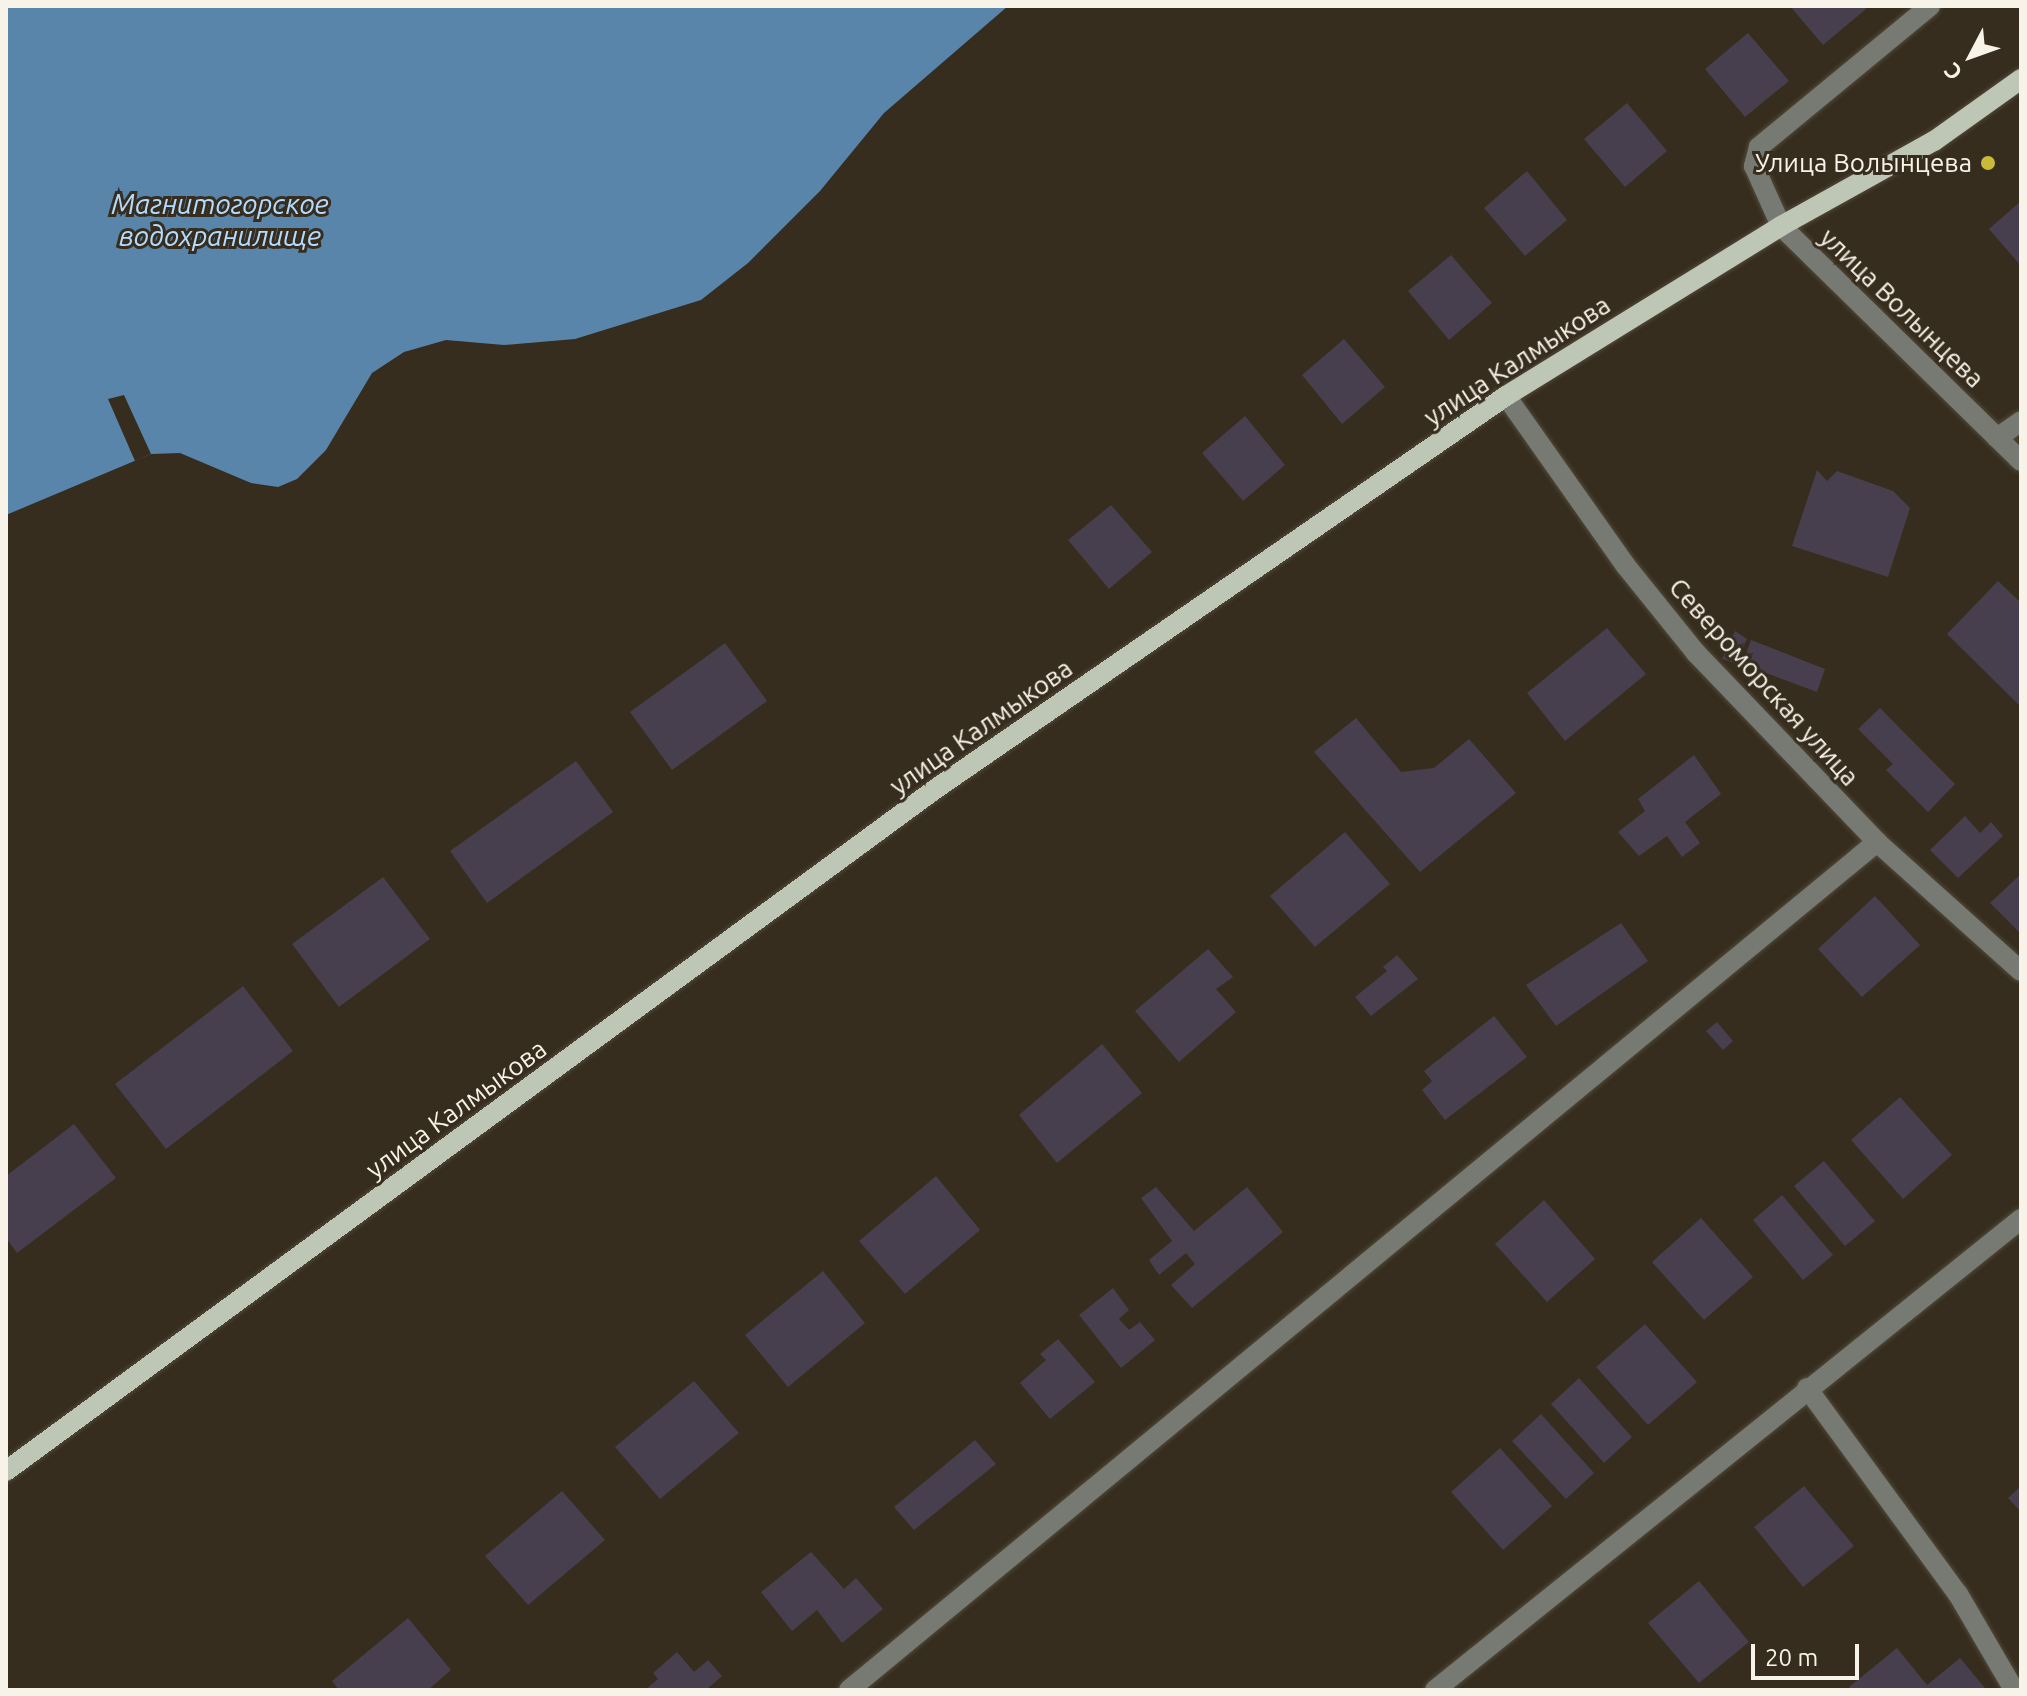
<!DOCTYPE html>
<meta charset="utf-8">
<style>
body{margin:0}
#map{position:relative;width:2027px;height:1696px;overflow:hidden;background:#362d1e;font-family:Ubuntu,sans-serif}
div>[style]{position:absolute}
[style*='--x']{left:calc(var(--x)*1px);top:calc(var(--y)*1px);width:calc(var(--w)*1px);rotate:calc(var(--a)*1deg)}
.water>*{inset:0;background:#5a85ab}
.pier>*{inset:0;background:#362d1e}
.building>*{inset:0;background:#473f4e}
.roads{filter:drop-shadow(0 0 2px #51493a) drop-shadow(0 0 2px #51493a)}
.minor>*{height:20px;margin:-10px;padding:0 10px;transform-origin:10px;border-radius:10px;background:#767a72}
.major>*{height:20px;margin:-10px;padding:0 10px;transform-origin:10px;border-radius:10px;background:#bec6b6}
.dots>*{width:22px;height:22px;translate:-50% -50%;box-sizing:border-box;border:4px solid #362d1e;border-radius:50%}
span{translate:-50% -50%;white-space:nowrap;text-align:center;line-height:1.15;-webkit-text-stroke:6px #362d1e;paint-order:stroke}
.poi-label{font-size:26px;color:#f8f3e9}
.right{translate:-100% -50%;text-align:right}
.street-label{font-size:26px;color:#f8f3e9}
.water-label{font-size:28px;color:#b4dbfe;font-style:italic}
.frame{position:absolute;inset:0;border:8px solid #f8f3e9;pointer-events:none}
.north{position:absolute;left:1931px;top:16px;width:80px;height:80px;-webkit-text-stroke:6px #362d1e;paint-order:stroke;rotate:229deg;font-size:22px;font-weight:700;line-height:32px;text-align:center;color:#f8f3e9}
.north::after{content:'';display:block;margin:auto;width:28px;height:36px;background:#f8f3e9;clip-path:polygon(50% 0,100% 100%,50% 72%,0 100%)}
.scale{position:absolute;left:1751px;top:1644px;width:108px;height:36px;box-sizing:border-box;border:4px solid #f8f3e9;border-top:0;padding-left:10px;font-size:24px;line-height:28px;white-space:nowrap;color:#f8f3e9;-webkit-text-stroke:6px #362d1e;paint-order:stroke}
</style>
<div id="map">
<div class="water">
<div style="clip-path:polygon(6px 6px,1008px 6px,884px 113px,820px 191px,748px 263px,701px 300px,575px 339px,504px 345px,446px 340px,404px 352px,372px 373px,326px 450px,297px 479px,278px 487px,251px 483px,180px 453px,151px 454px,6px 515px)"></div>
</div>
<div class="pier">
<div style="clip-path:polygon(124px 395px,151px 454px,135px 461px,108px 399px)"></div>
</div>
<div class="building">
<div style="clip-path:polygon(1790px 6px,1863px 6px,1866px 9px,1823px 45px)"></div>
<div style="clip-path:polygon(1748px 33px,1789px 81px,1745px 117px,1705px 69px)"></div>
<div style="clip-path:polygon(1627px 103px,1667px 151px,1625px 187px,1584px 139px)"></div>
<div style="clip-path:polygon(1527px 171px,1567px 220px,1525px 256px,1484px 208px)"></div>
<div style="clip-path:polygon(2021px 201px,2021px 266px,1989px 229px)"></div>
<div style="clip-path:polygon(1451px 255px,1492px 303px,1449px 340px,1408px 291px)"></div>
<div style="clip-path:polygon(1344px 339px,1385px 387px,1342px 424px,1302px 375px)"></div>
<div style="clip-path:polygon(1245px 416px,1285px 465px,1243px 501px,1202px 453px)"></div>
<div style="clip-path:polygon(1817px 470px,1827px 481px,1837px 471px,1893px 491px,1910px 508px,1888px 577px,1792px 546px)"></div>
<div style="clip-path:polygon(1111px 505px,1152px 552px,1109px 589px,1068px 540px)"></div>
<div style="clip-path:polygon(1998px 581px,2021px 603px,2021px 707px,1947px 634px)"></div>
<div style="clip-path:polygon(1607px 628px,1646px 674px,1565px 741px,1527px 693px)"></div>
<div style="clip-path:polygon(1735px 631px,1747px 639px,1736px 664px,1722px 659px)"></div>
<div style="clip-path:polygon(1751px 640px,1825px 669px,1817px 692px,1742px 664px)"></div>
<div style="clip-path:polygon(725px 643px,767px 701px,672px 770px,630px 712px)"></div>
<div style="clip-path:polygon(1880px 708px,1955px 784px,1928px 812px,1886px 770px,1893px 764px,1858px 729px)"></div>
<div style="clip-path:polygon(1356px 718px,1401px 772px,1434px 768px,1469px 739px,1516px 793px,1420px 872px,1314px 752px)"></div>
<div style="clip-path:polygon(1694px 755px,1721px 794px,1685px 822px,1700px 843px,1682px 857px,1667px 836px,1639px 856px,1618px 832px,1645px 811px,1638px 799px)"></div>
<div style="clip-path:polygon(576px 761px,613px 812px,487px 903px,450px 851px)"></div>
<div style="clip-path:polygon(1965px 816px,1980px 833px,1991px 822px,2003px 836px,1958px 878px,1930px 850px)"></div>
<div style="clip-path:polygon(1345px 832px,1390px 884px,1315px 947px,1270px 896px)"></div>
<div style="clip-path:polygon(2021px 874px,2021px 934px,1990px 903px)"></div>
<div style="clip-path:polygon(383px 877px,430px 939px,339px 1007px,292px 944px)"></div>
<div style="clip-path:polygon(1875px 896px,1920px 945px,1862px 997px,1818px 949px)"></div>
<div style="clip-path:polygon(1621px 923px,1648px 961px,1556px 1026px,1526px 985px)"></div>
<div style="clip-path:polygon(1208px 949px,1233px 977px,1216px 989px,1236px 1012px,1179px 1062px,1135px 1011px)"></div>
<div style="clip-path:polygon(1397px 955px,1418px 979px,1371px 1016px,1355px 997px,1387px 971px,1383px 967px)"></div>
<div style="clip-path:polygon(243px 986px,293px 1051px,166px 1149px,115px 1084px)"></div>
<div style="clip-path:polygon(1494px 1016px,1527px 1057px,1445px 1120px,1422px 1090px,1432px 1081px,1424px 1071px)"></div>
<div style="clip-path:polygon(1717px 1022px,1733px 1041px,1723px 1050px,1706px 1031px)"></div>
<div style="clip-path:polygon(1102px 1044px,1142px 1093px,1057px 1163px,1019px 1115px)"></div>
<div style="clip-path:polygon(1900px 1097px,1952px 1155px,1903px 1199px,1851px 1140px)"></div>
<div style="clip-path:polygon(74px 1124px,116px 1178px,17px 1253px,6px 1238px,6px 1176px)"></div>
<div style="clip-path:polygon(1824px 1161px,1875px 1221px,1845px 1246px,1794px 1186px)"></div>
<div style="clip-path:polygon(936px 1176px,980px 1230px,905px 1294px,859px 1241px)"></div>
<div style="clip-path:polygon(1156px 1187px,1194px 1231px,1247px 1187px,1283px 1232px,1192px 1308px,1171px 1285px,1195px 1264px,1186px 1253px,1159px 1275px,1149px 1260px,1172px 1241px,1141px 1198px)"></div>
<div style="clip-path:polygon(1782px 1195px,1833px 1255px,1803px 1280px,1753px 1220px)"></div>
<div style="clip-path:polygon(1544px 1200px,1595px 1259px,1547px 1302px,1495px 1244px)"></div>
<div style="clip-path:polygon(1701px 1218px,1753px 1277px,1704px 1320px,1652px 1262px)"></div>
<div style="clip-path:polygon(823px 1271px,865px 1323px,788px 1387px,745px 1335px)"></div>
<div style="clip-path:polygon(1113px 1288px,1129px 1310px,1119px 1319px,1129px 1330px,1140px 1322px,1155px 1340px,1121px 1368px,1079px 1315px)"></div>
<div style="clip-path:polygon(1645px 1324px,1697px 1382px,1648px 1425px,1596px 1367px)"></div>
<div style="clip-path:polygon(1058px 1339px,1095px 1382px,1050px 1419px,1020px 1383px,1046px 1360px,1040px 1354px)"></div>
<div style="clip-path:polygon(1579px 1378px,1632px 1437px,1604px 1463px,1551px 1404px)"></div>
<div style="clip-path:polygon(694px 1381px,739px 1433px,660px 1499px,615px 1447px)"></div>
<div style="clip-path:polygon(1541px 1414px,1594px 1473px,1566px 1499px,1512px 1441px)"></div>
<div style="clip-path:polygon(975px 1440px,996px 1464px,914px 1530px,894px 1507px)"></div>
<div style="clip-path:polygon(1500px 1448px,1552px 1506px,1503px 1550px,1451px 1492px)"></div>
<div style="clip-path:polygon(1804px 1486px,1854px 1546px,1803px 1587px,1754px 1527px)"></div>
<div style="clip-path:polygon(2021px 1486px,2021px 1512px,2008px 1498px)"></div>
<div style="clip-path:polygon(562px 1491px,605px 1540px,528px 1605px,485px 1556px)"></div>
<div style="clip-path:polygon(811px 1552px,844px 1589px,856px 1578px,883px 1609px,842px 1643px,817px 1610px,792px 1631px,761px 1592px)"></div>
<div style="clip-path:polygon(1699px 1581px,1749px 1642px,1699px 1683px,1648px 1623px)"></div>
<div style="clip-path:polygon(408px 1618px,451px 1670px,428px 1690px,339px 1690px,332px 1681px)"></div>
<div style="clip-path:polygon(1897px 1648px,1927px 1685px,1960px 1658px,1985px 1688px,1852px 1690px,1849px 1687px)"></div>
<div style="clip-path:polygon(677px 1652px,694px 1672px,708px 1660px,722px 1676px,706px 1690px,645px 1690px,658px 1679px,653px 1673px)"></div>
</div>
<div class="roads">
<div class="minor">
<div style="--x:1930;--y:6;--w:222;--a:140.5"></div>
<div style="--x:1759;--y:147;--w:20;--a:105"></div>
<div style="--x:1754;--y:166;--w:66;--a:65.8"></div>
<div style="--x:1781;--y:226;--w:336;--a:44.4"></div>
<div style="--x:1506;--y:396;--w:208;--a:54.8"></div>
<div style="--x:1626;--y:566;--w:112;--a:51.2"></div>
<div style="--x:1696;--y:653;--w:262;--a:46.2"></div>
<div style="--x:1877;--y:842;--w:193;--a:41.9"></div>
<div style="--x:1997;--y:438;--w:29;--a:-35"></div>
<div style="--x:1807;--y:1388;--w:255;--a:53.8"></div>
<div style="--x:1958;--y:1594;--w:111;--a:59.7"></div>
<div style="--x:849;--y:1690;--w:1333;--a:-39.52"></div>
<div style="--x:1435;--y:1690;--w:752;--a:-38.79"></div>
</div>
<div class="major">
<div style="--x:6;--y:1471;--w:1151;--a:-36.27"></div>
<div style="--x:934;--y:790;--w:695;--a:-34.56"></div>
<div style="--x:1506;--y:396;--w:323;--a:-31.7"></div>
<div style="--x:1781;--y:226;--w:175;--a:-29.1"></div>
<div style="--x:1934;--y:141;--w:107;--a:-35.5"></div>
</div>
</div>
<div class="dots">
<div style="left:1988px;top:163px;background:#c9ba3a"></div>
</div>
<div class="poi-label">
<span class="right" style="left:1972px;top:163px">Улица Волынцева</span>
</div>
<div class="street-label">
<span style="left:1902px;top:308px;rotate:44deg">улица Волынцева</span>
<span style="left:1517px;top:361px;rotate:-33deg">улица Калмыкова</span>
<span style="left:1764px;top:682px;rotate:48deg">Североморская улица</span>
<span style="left:981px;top:727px;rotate:-35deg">улица Калмыкова</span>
<span style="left:456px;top:1109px;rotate:-36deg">улица Калмыкова</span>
</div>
<div class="water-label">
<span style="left:220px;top:220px">Магнитогорское<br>водохранилище</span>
</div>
<div class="frame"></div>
<div class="north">С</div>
<div class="scale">20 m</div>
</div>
